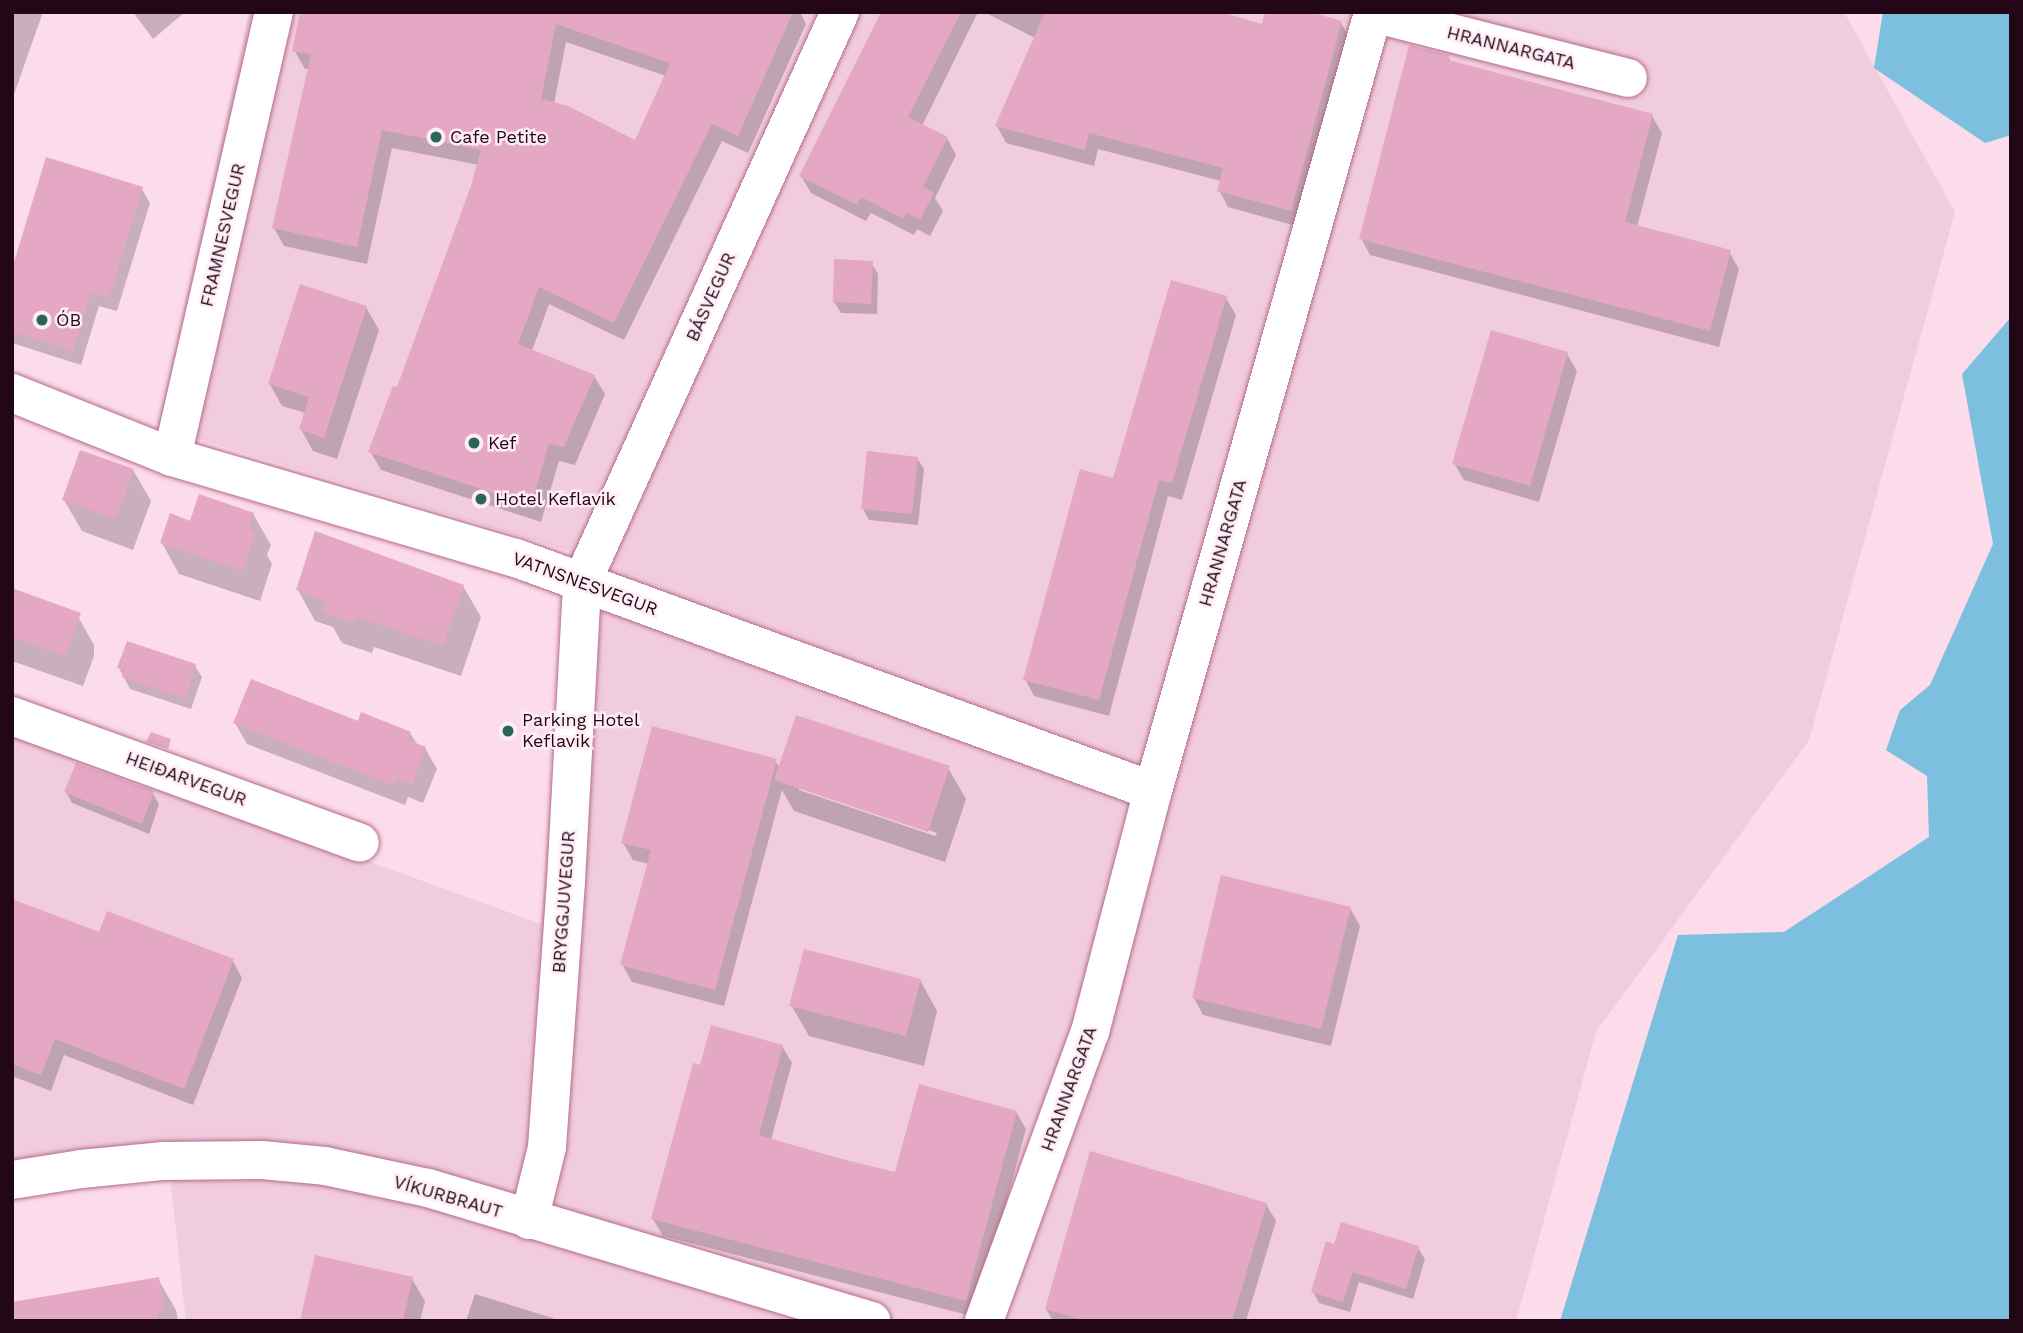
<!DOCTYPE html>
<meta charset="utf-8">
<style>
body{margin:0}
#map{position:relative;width:2023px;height:1333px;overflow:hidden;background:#fcdbea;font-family:"Work Sans",sans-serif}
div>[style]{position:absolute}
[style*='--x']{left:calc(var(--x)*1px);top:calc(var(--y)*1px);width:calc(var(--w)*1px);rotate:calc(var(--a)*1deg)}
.built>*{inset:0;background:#f1ccdd}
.water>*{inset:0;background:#7cbfde}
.shadow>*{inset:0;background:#0003}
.building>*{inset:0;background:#e4a7c4}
.roads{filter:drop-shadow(0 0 2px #b56a8f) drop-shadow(0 0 2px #b56a8f)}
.minor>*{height:38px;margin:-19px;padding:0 19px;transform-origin:19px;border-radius:19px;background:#fff}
.dots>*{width:19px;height:19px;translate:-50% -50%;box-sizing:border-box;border:4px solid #ffedf5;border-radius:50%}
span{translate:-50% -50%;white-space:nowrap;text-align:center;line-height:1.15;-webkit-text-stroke:5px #ffedf5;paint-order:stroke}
.street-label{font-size:18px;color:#230717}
.poi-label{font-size:18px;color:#230717}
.left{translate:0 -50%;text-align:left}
.frame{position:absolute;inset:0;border:14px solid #230717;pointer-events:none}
</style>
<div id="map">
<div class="built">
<div style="clip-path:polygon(249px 12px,1844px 12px,1955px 212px,1809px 740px,1596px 1032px,1516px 1321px,186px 1321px,166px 1140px,12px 1161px,12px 732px,541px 924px,569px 551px,158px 427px)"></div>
</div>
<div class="water">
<div style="clip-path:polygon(1883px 12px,2011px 12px,2011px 135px,1985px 143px,1874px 68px)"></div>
<div style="clip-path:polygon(2011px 317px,2011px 1321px,1560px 1321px,1678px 935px,1784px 932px,1929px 837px,1927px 776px,1886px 750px,1900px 710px,1930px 685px,1993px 544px,1962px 374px)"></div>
</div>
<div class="shadow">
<div style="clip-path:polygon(12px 12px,43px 12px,12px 100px)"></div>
<div style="clip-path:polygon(133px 12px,185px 12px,153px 39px)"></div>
<div style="clip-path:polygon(evenodd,302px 12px,800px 12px,806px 24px,748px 153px,722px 141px,624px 340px,549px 304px,532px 351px,594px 376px,605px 394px,575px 465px,559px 461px,541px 522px,381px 470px,370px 451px,398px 390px,479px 165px,392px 148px,367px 264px,284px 246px,274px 228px,309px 69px,305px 69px,294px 50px,302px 12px,566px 42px,666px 76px,636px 142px,554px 104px,566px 42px)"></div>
<div style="clip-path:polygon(883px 12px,978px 12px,922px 126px,947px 138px,956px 155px,935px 198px,943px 211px,930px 236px,917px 229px,914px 235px,871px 213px,866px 221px,811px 193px,801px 176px)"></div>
<div style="clip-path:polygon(984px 12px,1214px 12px,1263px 26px,1341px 23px,1351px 40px,1300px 227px,1228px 207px,1219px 190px,1221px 181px,1098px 149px,1094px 166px,1006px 143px,997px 126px,1035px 38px)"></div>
<div style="clip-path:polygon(1448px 57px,1452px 63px,1652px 116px,1662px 133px,1637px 227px,1729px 252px,1739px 269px,1719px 347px,1370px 255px,1361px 238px)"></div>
<div style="clip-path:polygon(142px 189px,150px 203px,117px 311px,99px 306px,81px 365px,12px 343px,12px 274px)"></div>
<div style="clip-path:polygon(871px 262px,878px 274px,877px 314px,841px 313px,834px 302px)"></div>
<div style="clip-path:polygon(1226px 298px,1236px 315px,1182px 500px,1168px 496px,1109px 716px,1034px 696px,1025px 679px,1115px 480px)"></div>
<div style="clip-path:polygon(366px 307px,379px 330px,337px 459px,313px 451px,301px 429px,306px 413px,282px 406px,269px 383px)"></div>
<div style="clip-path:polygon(1567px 354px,1577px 371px,1539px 502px,1464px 480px,1454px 463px)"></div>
<div style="clip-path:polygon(917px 458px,924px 469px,918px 525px,869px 520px,863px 509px)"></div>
<div style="clip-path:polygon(133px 470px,151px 501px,133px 550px,82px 531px,64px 500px)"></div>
<div style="clip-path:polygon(253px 514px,271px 545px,267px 555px,272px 564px,260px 601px,179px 574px,162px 543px,191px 523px)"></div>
<div style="clip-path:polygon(463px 586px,481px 617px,461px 676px,374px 647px,372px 653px,342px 643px,333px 627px,315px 621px,298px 590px)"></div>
<div style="clip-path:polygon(12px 590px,76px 613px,94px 645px,94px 656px,83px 686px,12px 661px)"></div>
<div style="clip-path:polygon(195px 666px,202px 677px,191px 709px,130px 689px,119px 668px)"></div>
<div style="clip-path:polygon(235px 723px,359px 724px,410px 733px,418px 746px,425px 748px,437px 769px,423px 803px,408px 797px,405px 805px,247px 744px)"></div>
<div style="clip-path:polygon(evenodd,775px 761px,780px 768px,948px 768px,966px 799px,945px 862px,794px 811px,782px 790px,724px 1006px,632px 982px,622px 964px,649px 864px,633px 860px,623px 843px,775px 761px,799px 786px,937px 833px,935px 836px,799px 790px,799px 786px)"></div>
<div style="clip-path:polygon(66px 792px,152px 792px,159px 804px,149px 834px,72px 803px)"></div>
<div style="clip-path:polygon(12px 901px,100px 934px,233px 961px,242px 978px,193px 1105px,64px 1055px,51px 1091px,12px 1076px)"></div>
<div style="clip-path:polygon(1350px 908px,1360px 926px,1331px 1046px,1203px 1015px,1194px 998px)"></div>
<div style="clip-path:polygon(920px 980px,937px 1011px,924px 1066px,809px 1036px,791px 1005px)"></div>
<div style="clip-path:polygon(782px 1046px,792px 1063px,771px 1140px,897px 1174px,1016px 1112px,1026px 1129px,975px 1317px,663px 1236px,653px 1219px)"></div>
<div style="clip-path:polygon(1266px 1204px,1276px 1221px,1246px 1321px,1053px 1321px,1046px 1309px)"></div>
<div style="clip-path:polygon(1335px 1246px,1418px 1248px,1425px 1259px,1413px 1299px,1359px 1282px,1350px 1312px,1319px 1303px,1313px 1292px)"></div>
<div style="clip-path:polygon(158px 1279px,176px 1310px,178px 1321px,12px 1321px)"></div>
<div style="clip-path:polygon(412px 1279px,425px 1301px,420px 1321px,302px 1321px)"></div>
<div style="clip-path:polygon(475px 1294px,559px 1320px,559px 1321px,466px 1321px)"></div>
</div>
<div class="building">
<div style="clip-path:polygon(evenodd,300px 12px,793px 12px,738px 136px,712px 124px,614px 323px,539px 287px,518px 344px,595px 375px,564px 447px,549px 444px,531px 505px,368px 452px,393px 386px,397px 387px,471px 186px,481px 150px,382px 130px,357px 247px,272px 228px,311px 54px,292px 51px,300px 12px,556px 24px,670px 63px,635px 140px,568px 106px,541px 99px,556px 24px)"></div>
<div style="clip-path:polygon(881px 12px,961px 12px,908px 117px,948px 137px,923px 187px,934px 193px,920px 220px,907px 213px,904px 219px,861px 197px,857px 205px,799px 176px)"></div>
<div style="clip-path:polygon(1045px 12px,1221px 12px,1262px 24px,1265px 12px,1310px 12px,1342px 21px,1291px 211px,1217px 191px,1223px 168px,1089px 133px,1085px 150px,995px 126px)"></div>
<div style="clip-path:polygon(1409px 45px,1449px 55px,1448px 60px,1653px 114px,1625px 222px,1731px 250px,1710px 331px,1359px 239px)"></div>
<div style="clip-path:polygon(46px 157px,143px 187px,109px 298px,91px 292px,73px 351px,12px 332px,12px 269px)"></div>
<div style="clip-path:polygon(834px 259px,873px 261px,871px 304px,833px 302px)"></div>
<div style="clip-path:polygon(1171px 280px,1227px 296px,1172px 483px,1159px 480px,1099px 700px,1023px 680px,1080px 469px,1113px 478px)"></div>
<div style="clip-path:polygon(300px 284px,367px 306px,324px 438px,299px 429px,309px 397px,268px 384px)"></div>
<div style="clip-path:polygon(1491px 330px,1568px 352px,1530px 486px,1452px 464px)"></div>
<div style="clip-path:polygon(80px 450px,134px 469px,116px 519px,62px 500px)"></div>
<div style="clip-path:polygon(867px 451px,918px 457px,912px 514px,861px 509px)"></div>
<div style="clip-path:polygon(199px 494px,254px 513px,249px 529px,256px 531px,242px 571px,160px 543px,170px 513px,190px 521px)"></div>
<div style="clip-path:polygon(315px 531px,464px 585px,443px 646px,356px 617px,354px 623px,322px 612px,326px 601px,296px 590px)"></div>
<div style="clip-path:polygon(12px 588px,81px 613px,65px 656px,12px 637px)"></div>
<div style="clip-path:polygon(127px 641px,196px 664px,185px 699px,122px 677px,124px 670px,117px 668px)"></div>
<div style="clip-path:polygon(251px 679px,358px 721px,361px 712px,411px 732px,408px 740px,426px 747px,412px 784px,396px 778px,393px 785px,233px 723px)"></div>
<div style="clip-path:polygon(796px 715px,950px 766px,928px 832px,774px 780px)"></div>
<div style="clip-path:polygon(652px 726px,777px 759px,715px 990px,620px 965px,651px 850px,621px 843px)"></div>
<div style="clip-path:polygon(151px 732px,171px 739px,168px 749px,146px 742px)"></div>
<div style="clip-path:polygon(76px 763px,154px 791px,142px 824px,64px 792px)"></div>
<div style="clip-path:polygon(1221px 875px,1351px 907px,1321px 1029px,1192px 998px)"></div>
<div style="clip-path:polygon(12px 899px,99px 932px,107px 911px,234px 959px,184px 1089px,55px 1039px,41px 1075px,12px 1064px)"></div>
<div style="clip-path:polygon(804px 949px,921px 979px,906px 1036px,789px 1006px)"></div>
<div style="clip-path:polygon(711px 1025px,783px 1045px,759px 1135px,841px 1159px,895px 1172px,919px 1084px,1017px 1111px,966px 1301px,651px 1219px,693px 1063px,700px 1065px)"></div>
<div style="clip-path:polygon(1090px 1151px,1267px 1203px,1232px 1321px,1085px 1321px,1045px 1309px)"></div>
<div style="clip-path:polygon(1341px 1222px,1419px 1246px,1406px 1289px,1353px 1272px,1343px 1302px,1311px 1292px,1326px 1241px,1334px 1244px)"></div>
<div style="clip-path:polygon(315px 1255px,413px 1277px,403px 1321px,300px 1321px)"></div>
<div style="clip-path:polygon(159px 1277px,165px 1310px,157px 1311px,158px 1321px,12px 1321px,12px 1302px)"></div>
</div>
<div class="roads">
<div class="minor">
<div style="--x:12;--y:393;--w:172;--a:21.8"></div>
<div style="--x:172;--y:457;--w:359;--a:16.4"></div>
<div style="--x:516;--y:558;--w:678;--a:20.09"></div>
<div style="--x:172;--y:457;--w:457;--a:-77.1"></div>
<div style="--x:12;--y:716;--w:370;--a:20"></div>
<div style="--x:12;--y:1180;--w:70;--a:-9.1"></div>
<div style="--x:81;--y:1169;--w:81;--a:-5.6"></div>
<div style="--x:162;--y:1161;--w:100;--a:-0.6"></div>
<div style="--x:262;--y:1160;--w:63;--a:5.4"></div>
<div style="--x:325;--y:1166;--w:105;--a:12.1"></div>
<div style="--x:428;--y:1188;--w:463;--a:16.7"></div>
<div style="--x:529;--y:1220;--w:75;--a:-76.1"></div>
<div style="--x:547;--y:1147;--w:267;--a:-85.9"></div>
<div style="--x:566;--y:881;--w:299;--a:-86.9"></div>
<div style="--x:582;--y:582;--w:626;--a:-65.65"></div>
<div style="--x:984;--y:1321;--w:308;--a:-69.9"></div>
<div style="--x:1090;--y:1032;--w:249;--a:-75.4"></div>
<div style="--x:1153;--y:791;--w:809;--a:-74.21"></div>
<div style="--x:1373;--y:13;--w:263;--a:14.3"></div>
</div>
</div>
<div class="dots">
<div style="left:436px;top:137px;background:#296754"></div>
<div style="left:42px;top:320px;background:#296754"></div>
<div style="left:474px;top:443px;background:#296754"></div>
<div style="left:481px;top:499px;background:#296754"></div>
<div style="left:508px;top:731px;background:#296754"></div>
</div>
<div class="street-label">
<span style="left:1511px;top:48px;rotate:14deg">HRANNARGATA</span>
<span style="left:223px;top:235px;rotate:-77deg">FRAMNESVEGUR</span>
<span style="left:711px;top:297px;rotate:-66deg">BÁSVEGUR</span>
<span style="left:1223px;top:543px;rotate:-74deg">HRANNARGATA</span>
<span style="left:585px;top:584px;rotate:20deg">VATNSNESVEGUR</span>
<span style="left:186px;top:779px;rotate:20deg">HEIÐARVEGUR</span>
<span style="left:564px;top:902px;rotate:-86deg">BRYGGJUVEGUR</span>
<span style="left:1069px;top:1089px;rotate:-70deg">HRANNARGATA</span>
<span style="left:448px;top:1197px;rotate:16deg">VÍKURBRAUT</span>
</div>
<div class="poi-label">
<span class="left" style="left:450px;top:137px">Cafe Petite</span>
<span class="left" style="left:56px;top:320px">ÓB</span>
<span class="left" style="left:488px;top:443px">Kef</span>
<span class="left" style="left:495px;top:499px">Hotel Keflavik</span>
<span class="left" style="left:522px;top:731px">Parking Hotel<br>Keflavik</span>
</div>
<div class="frame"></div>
</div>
